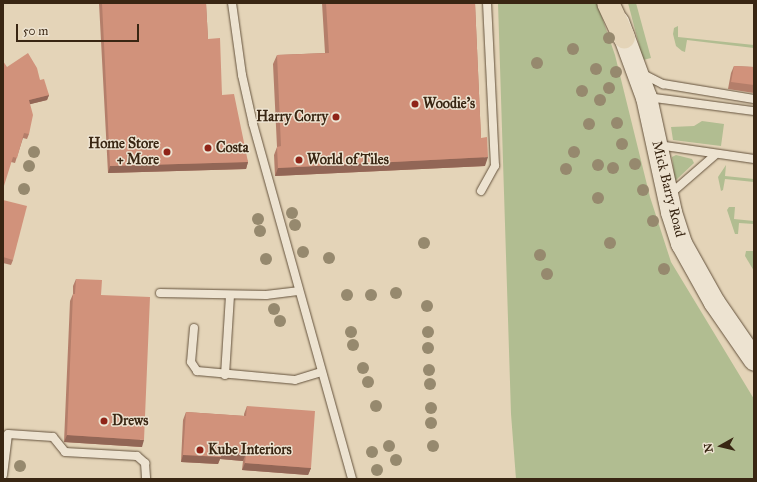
<!DOCTYPE html>
<style>
body{margin:0}
#map{position:relative;width:757px;height:482px;overflow:hidden;background:#e4d4b8;font-family:"IM FELL Great Primer",serif}
div>[style]{position:absolute}
[style*='--x']{left:calc(var(--x)*1px);top:calc(var(--y)*1px);width:calc(var(--w)*1px);rotate:calc(var(--a)*1deg)}
.green>*{inset:0;background:#b1bd91}
.roads{filter:drop-shadow(0 0 1px #64523c) drop-shadow(0 0 1px #64523c)}
.service>*{height:8px;margin:-4px;padding:0 4px;transform-origin:4px;border-radius:4px;background:#ede3d1}
.tertiary>*{height:21px;margin:-10.5px;padding:0 10.5px;transform-origin:10.5px;border-radius:10.5px;background:#ede3d1}
.trunk>*{height:22px;margin:-11px;padding:0 11px;transform-origin:11px;border-radius:11px;background:#e4d4b8}
.trees>*{width:12px;height:12px;margin:-6px;border-radius:50%;background:#96896e}
.wall>*{inset:0;background:#b47e6a}
.shaded-wall>*{inset:0;background:#926656}
.building>*{inset:0;background:#d1927b}
.dots>*{width:11px;height:11px;translate:-50% -50%;box-sizing:border-box;border:2px solid #ede3d1;border-radius:50%}
span{translate:-50% -50%;white-space:nowrap;text-align:center;line-height:1.15;-webkit-text-stroke:3px #ede3d1;paint-order:stroke}
.poi-label{font-size:14px;color:#392613;font-weight:700}
.left{translate:0 -50%;text-align:left}
.right{translate:-100% -50%;text-align:right}
.street-label{font-size:14px;color:#392613}
.frame{position:absolute;inset:0;border:4px solid #392613;pointer-events:none}
.north{position:absolute;left:701px;top:426px;width:40px;height:40px;-webkit-text-stroke:3px #ede3d1;paint-order:stroke;rotate:262deg;font-size:11px;font-weight:700;line-height:16px;text-align:center;color:#392613}
.north::after{content:'';display:block;margin:auto;width:14px;height:18px;background:#392613;clip-path:polygon(50% 0,100% 100%,50% 72%,0 100%)}
.scale{position:absolute;left:16px;top:24px;width:123px;height:18px;box-sizing:border-box;border:2px solid #392613;border-top:0;padding-left:5px;font-size:12px;line-height:14px;white-space:nowrap;color:#392613;-webkit-text-stroke:3px #ede3d1;paint-order:stroke}
</style>
<div id="map">
<div class="green">
<div style="clip-path:polygon(498px 3px,597px 3px,615px 55px,650px 197px,671px 262px,754px 399px,754px 479px,516px 479px,511px 414px)"></div>
<div style="clip-path:polygon(628px 3px,636px 3px,651px 58px,643px 60px)"></div>
<div style="clip-path:polygon(678px 26px,678px 37px,754px 45px,754px 48px,687px 40px,685px 52px,682px 51px,676px 46px,673px 34px,674px 28px)"></div>
<div style="clip-path:polygon(702px 121px,724px 124px,721px 146px,673px 140px,671px 127px,694px 126px)"></div>
<div style="clip-path:polygon(676px 155px,692px 159px,694px 163px,675px 181px,672px 157px)"></div>
<div style="clip-path:polygon(726px 165px,725px 176px,754px 179px,754px 182px,725px 179px,723px 190px,721px 191px,718px 177px)"></div>
<div style="clip-path:polygon(729px 207px,735px 207px,734px 219px,754px 221px,754px 224px,739px 223px,738px 234px,735px 234px,727px 210px)"></div>
<div style="clip-path:polygon(746px 251px,754px 251px,754px 271px,745px 256px)"></div>
</div>
<div class="roads">
<div class="service">
<div style="--x:232;--y:3;--w:73;--a:82.1"></div>
<div style="--x:242;--y:75;--w:50;--a:77.3"></div>
<div style="--x:253;--y:124;--w:369;--a:74.4"></div>
<div style="--x:641;--y:73;--w:25;--a:27"></div>
<div style="--x:663;--y:84;--w:92;--a:9.4"></div>
<div style="--x:647;--y:97;--w:108;--a:7.5"></div>
<div style="--x:658;--y:145;--w:97;--a:8.3"></div>
<div style="--x:481;--y:191;--w:29;--a:-61"></div>
<div style="--x:495;--y:166;--w:163;--a:-92.8"></div>
<div style="--x:669;--y:195;--w:61;--a:-41"></div>
<div style="--x:160;--y:293;--w:106;--a:1.1"></div>
<div style="--x:266;--y:295;--w:32;--a:-7"></div>
<div style="--x:194;--y:328;--w:34;--a:95"></div>
<div style="--x:191;--y:362;--w:11;--a:56"></div>
<div style="--x:197;--y:371;--w:98;--a:5.2"></div>
<div style="--x:295;--y:380;--w:27;--a:-17"></div>
<div style="--x:225;--y:375;--w:80;--a:-86.4"></div>
<div style="--x:3;--y:475;--w:41;--a:-83"></div>
<div style="--x:8;--y:434;--w:45;--a:3.8"></div>
<div style="--x:53;--y:437;--w:19;--a:51"></div>
<div style="--x:65;--y:452;--w:72;--a:3.2"></div>
<div style="--x:137;--y:456;--w:11;--a:41"></div>
<div style="--x:145;--y:463;--w:16;--a:86"></div>
</div>
<div class="tertiary">
<div style="--x:618;--y:21;--w:81;--a:69.8"></div>
<div style="--x:646;--y:97;--w:118;--a:77.7"></div>
<div style="--x:671;--y:212;--w:33;--a:72"></div>
<div style="--x:681;--y:243;--w:68;--a:60.8"></div>
<div style="--x:714;--y:302;--w:70;--a:55.4"></div>
</div>
<div class="trunk">
<div style="--x:608;--y:3;--w:38;--a:65"></div>
</div>
</div>
<div class="trees">
<div style="left:609px;top:38px"></div>
<div style="left:573px;top:49px"></div>
<div style="left:537px;top:63px"></div>
<div style="left:596px;top:69px"></div>
<div style="left:616px;top:72px"></div>
<div style="left:609px;top:88px"></div>
<div style="left:582px;top:91px"></div>
<div style="left:600px;top:100px"></div>
<div style="left:617px;top:123px"></div>
<div style="left:589px;top:124px"></div>
<div style="left:622px;top:144px"></div>
<div style="left:34px;top:152px"></div>
<div style="left:574px;top:152px"></div>
<div style="left:635px;top:164px"></div>
<div style="left:598px;top:165px"></div>
<div style="left:29px;top:166px"></div>
<div style="left:613px;top:168px"></div>
<div style="left:566px;top:169px"></div>
<div style="left:24px;top:189px"></div>
<div style="left:643px;top:190px"></div>
<div style="left:598px;top:198px"></div>
<div style="left:292px;top:213px"></div>
<div style="left:258px;top:219px"></div>
<div style="left:653px;top:221px"></div>
<div style="left:295px;top:225px"></div>
<div style="left:260px;top:231px"></div>
<div style="left:424px;top:243px"></div>
<div style="left:610px;top:243px"></div>
<div style="left:303px;top:252px"></div>
<div style="left:540px;top:255px"></div>
<div style="left:329px;top:258px"></div>
<div style="left:266px;top:259px"></div>
<div style="left:664px;top:269px"></div>
<div style="left:547px;top:274px"></div>
<div style="left:396px;top:293px"></div>
<div style="left:347px;top:295px"></div>
<div style="left:371px;top:295px"></div>
<div style="left:427px;top:306px"></div>
<div style="left:274px;top:309px"></div>
<div style="left:280px;top:321px"></div>
<div style="left:351px;top:332px"></div>
<div style="left:428px;top:332px"></div>
<div style="left:353px;top:345px"></div>
<div style="left:428px;top:348px"></div>
<div style="left:363px;top:368px"></div>
<div style="left:429px;top:370px"></div>
<div style="left:368px;top:382px"></div>
<div style="left:430px;top:384px"></div>
<div style="left:376px;top:406px"></div>
<div style="left:431px;top:408px"></div>
<div style="left:431px;top:423px"></div>
<div style="left:389px;top:446px"></div>
<div style="left:433px;top:446px"></div>
<div style="left:372px;top:452px"></div>
<div style="left:396px;top:460px"></div>
<div style="left:20px;top:466px"></div>
<div style="left:377px;top:470px"></div>
</div>
<div class="wall">
<div style="clip-path:polygon(99px 3px,206px 3px,208px 39px,222px 95px,248px 162px,246px 169px,108px 173px)"></div>
<div style="clip-path:polygon(322px 3px,475px 3px,481px 138px,485px 166px,275px 176px,274px 155px,277px 147px,273px 64px,277px 55px,325px 53px)"></div>
<div style="clip-path:polygon(734px 66px,754px 67px,754px 93px,728px 89px,731px 73px)"></div>
<div style="clip-path:polygon(7px 67px,40px 80px,49px 95px,47px 100px,30px 104px,29px 134px,27px 139px,23px 138px,15px 163px,11px 162px)"></div>
<div style="clip-path:polygon(3px 200px,13px 260px,11px 265px,3px 263px)"></div>
<div style="clip-path:polygon(76px 279px,101px 295px,142px 447px,64px 442px,70px 301px,73px 294px,73px 286px)"></div>
<div style="clip-path:polygon(247px 406px,311px 468px,308px 475px,242px 470px,243px 461px,220px 459px,218px 464px,181px 462px,183px 420px,186px 412px,244px 416px,244px 414px)"></div>
</div>
<div class="shaded-wall">
<div style="clip-path:polygon(49px 95px,47px 100px,27px 105px,29px 100px)"></div>
<div style="clip-path:polygon(488px 157px,485px 166px,275px 176px,278px 168px)"></div>
<div style="clip-path:polygon(248px 162px,246px 169px,108px 173px,110px 166px)"></div>
<div style="clip-path:polygon(67px 435px,144px 440px,142px 447px,64px 442px)"></div>
<div style="clip-path:polygon(221px 452px,246px 453px,243px 461px,220px 459px,218px 464px,181px 462px,183px 455px)"></div>
<div style="clip-path:polygon(245px 463px,311px 468px,308px 475px,242px 470px)"></div>
</div>
<div class="building">
<div style="clip-path:polygon(102px 3px,206px 3px,208px 39px,220px 38px,222px 95px,234px 94px,248px 162px,110px 166px)"></div>
<div style="clip-path:polygon(326px 3px,475px 3px,481px 138px,487px 137px,488px 157px,278px 168px,277px 147px,281px 146px,277px 55px,329px 53px)"></div>
<div style="clip-path:polygon(28px 53px,37px 68px,40px 80px,44px 79px,49px 95px,29px 100px,33px 115px,29px 134px,24px 133px,17px 158px,13px 157px,3px 189px,3px 61px,7px 67px)"></div>
<div style="clip-path:polygon(734px 66px,754px 67px,754px 85px,731px 82px)"></div>
<div style="clip-path:polygon(3px 200px,27px 206px,13px 260px,3px 257px)"></div>
<div style="clip-path:polygon(76px 279px,102px 280px,101px 295px,150px 297px,144px 440px,67px 435px,73px 294px,75px 294px)"></div>
<div style="clip-path:polygon(247px 406px,315px 411px,311px 468px,245px 463px,246px 453px,221px 452px,221px 457px,183px 455px,186px 412px,246px 416px)"></div>
</div>
<div class="dots">
<div style="left:415px;top:104px;background:#8f2418"></div>
<div style="left:336px;top:117px;background:#8f2418"></div>
<div style="left:208px;top:148px;background:#8f2418"></div>
<div style="left:167px;top:152px;background:#8f2418"></div>
<div style="left:299px;top:160px;background:#8f2418"></div>
<div style="left:104px;top:421px;background:#8f2418"></div>
<div style="left:200px;top:450px;background:#8f2418"></div>
</div>
<div class="poi-label">
<span class="left" style="left:423px;top:104px">Woodie's</span>
<span class="right" style="left:328px;top:117px">Harry Corry</span>
<span class="right" style="left:159px;top:152px">Home Store<br>+ More</span>
<span class="left" style="left:216px;top:148px">Costa</span>
<span class="left" style="left:307px;top:160px">World of Tiles</span>
<span class="left" style="left:112px;top:421px">Drews</span>
<span class="left" style="left:208px;top:450px">Kube Interiors</span>
</div>
<div class="street-label">
<span style="left:668px;top:189px;rotate:76deg">Mick Barry Road</span>
</div>
<div class="frame"></div>
<div class="north">N</div>
<div class="scale">50 m</div>
</div>
